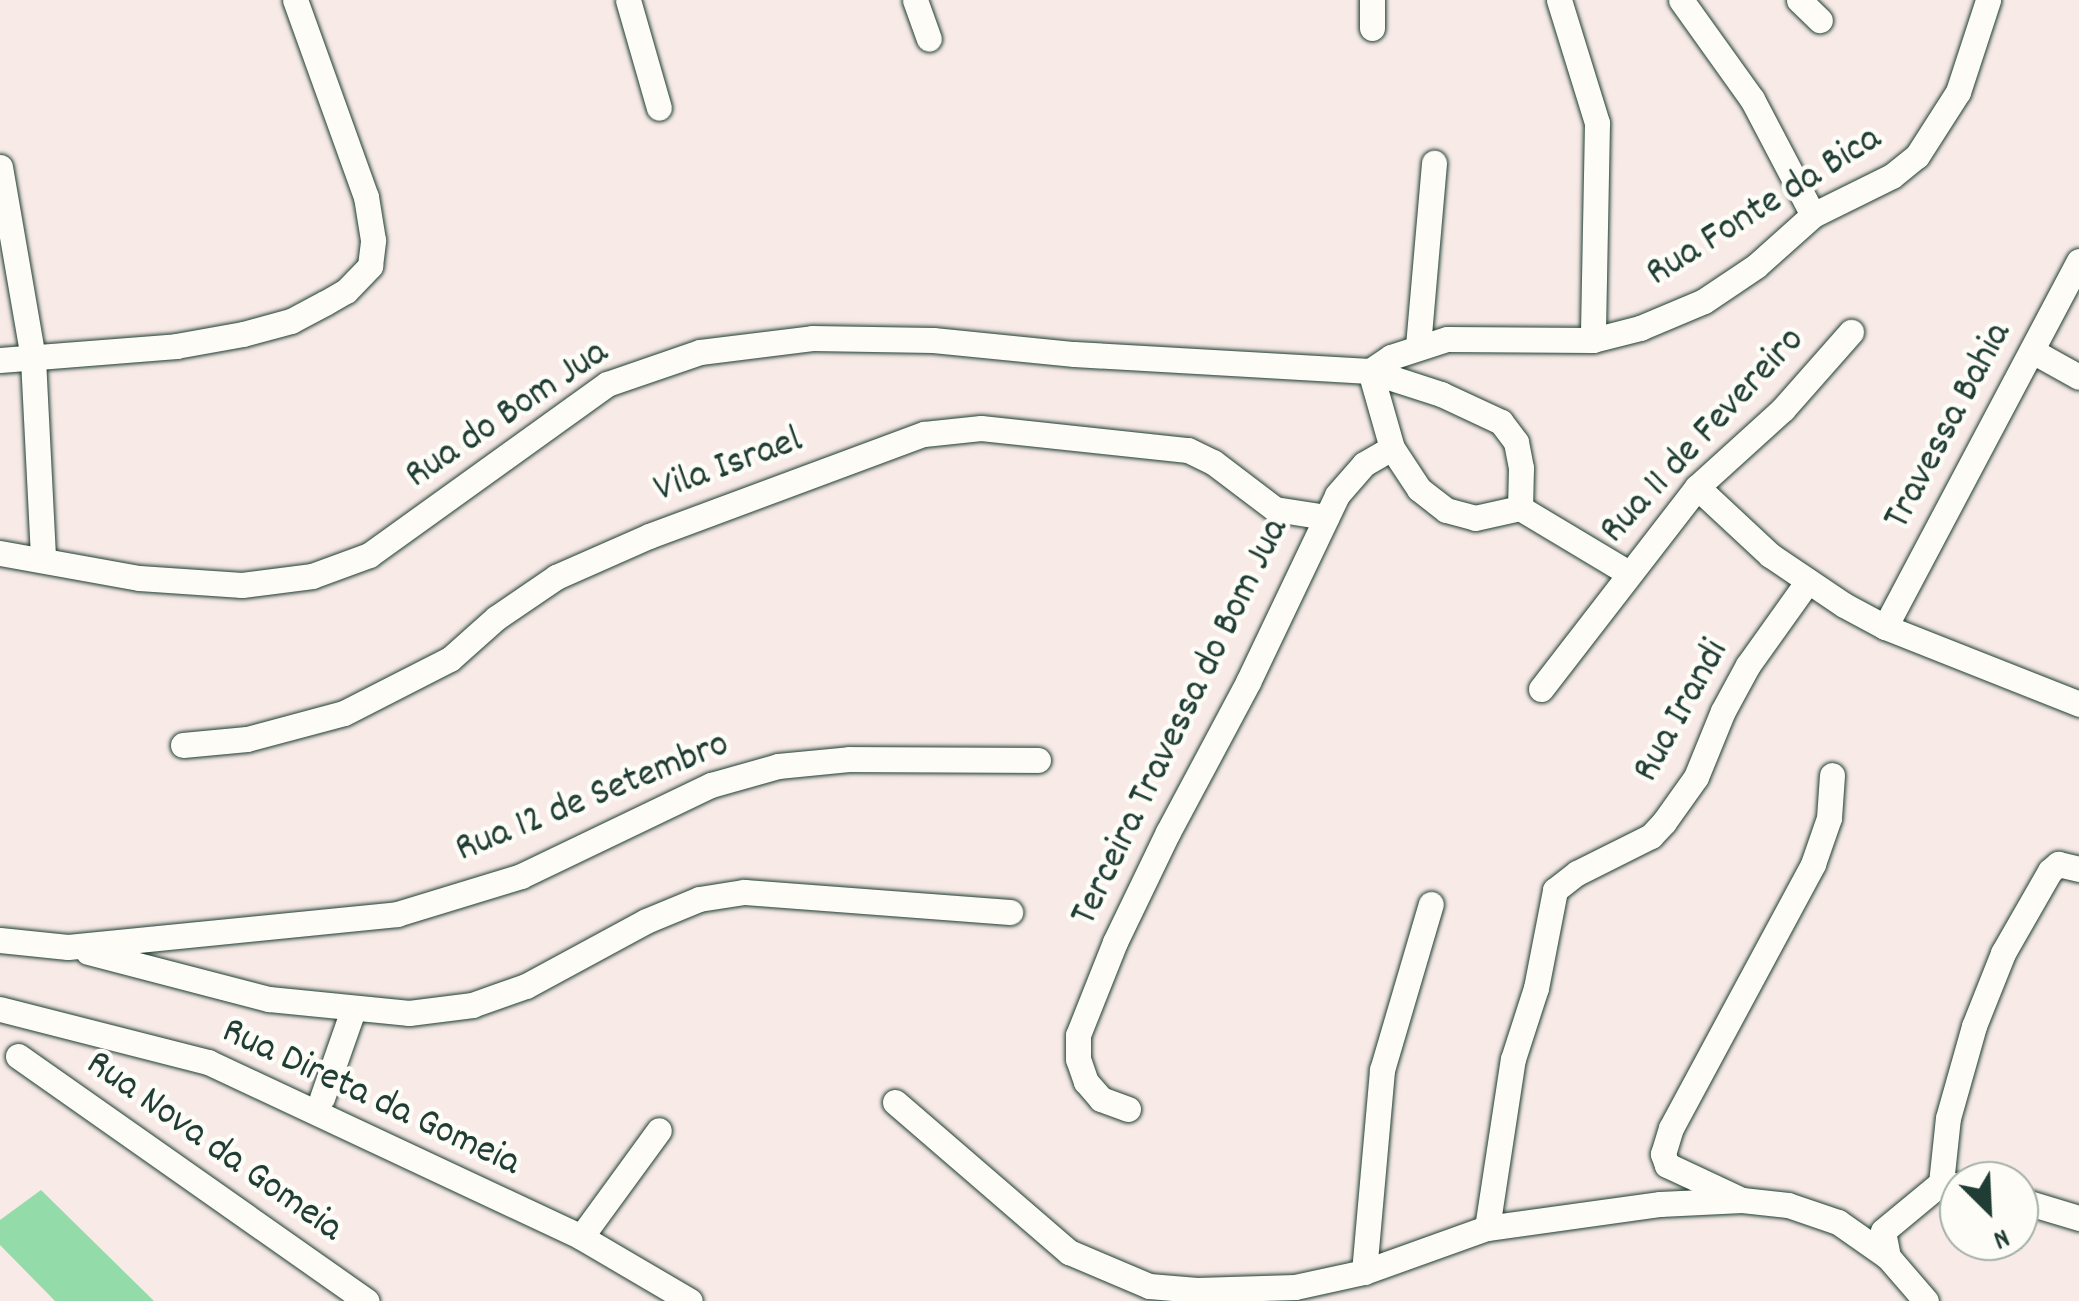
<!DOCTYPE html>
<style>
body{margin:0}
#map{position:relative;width:2079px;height:1301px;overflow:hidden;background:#f8ebe7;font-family:Dekko,sans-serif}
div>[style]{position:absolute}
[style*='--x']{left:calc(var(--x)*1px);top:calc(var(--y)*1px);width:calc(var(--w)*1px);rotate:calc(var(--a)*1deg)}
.green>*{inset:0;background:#94dbaa}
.roads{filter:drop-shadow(0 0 2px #1f3d34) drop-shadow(0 0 2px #1f3d34)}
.street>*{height:25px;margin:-12.5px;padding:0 12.5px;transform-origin:12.5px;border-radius:12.5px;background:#fdfcf7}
span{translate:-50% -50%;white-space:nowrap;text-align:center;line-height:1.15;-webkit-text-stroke:9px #fdfcf7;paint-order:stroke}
.street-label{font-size:40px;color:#1f3d34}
.north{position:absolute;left:1939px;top:1161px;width:100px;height:100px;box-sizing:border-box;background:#fdfcf7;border:2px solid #a4b0a9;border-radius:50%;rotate:156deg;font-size:28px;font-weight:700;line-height:40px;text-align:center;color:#1f3d34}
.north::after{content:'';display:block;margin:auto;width:35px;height:45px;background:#1f3d34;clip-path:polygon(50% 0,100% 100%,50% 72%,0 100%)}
</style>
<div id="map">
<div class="green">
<div style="clip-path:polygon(41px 1190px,154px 1301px,55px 1301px,0 1245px,0 1220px)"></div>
</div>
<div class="roads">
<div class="street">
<div style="--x:628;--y:0;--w:112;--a:74"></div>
<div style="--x:915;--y:0;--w:41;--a:70.3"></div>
<div style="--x:1372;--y:0;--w:28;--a:90"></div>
<div style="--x:1559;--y:0;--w:129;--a:72.8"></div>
<div style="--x:1597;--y:123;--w:217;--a:91.1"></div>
<div style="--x:1681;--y:0;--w:122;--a:54.4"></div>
<div style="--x:1752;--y:99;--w:131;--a:62.3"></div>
<div style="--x:1799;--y:0;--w:29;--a:44"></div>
<div style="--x:0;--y:167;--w:195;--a:80.2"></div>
<div style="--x:33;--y:359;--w:198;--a:87.1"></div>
<div style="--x:1418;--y:346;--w:184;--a:-85"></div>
<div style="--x:2034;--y:352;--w:51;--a:29.1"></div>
<div style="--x:0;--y:360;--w:177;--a:-4.5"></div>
<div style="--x:176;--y:346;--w:68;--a:-10.2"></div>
<div style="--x:243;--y:334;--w:50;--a:-15.2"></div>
<div style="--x:291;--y:321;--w:38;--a:-28"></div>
<div style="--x:325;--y:303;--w:24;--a:-30"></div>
<div style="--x:346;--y:291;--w:35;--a:-46"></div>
<div style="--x:370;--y:266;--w:26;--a:-83"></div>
<div style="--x:373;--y:240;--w:44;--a:-99.2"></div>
<div style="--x:366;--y:197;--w:209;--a:-109.8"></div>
<div style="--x:1370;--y:371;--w:25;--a:-34"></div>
<div style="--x:1391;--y:357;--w:59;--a:-17.8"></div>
<div style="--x:1447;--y:339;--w:146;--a:0.4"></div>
<div style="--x:1593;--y:340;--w:49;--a:-14.3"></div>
<div style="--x:1640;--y:328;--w:69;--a:-22.9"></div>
<div style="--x:1704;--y:301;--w:63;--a:-33.9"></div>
<div style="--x:1756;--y:266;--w:76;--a:-41.8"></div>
<div style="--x:1813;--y:215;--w:88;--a:-26.3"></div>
<div style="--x:1892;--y:176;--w:32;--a:-39"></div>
<div style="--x:1917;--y:156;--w:76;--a:-57.4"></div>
<div style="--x:1958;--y:92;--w:97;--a:-71.9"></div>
<div style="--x:1392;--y:448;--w:49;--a:56.6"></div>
<div style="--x:1419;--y:489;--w:34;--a:38"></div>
<div style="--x:1446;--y:510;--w:30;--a:15"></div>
<div style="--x:1475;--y:518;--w:46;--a:-12.5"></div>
<div style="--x:1697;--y:487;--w:100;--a:43"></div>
<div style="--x:1770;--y:555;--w:89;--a:34"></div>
<div style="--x:1844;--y:605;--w:47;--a:28.2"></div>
<div style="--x:1885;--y:627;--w:209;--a:21.6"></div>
<div style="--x:0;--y:553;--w:141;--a:10.2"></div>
<div style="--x:139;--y:578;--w:103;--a:3.9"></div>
<div style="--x:242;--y:585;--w:71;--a:-7.3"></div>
<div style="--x:312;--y:576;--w:61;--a:-20.2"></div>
<div style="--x:369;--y:555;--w:293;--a:-35.7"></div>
<div style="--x:607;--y:384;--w:98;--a:-19"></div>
<div style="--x:700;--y:352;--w:113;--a:-7.1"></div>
<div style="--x:812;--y:338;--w:121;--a:0.9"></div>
<div style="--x:933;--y:340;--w:142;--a:5.7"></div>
<div style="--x:1074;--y:354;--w:296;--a:3.3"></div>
<div style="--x:1370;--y:371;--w:75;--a:17.9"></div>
<div style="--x:1441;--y:394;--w:66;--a:25"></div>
<div style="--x:1501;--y:422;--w:25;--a:53"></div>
<div style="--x:1516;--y:442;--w:26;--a:79"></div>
<div style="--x:1521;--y:468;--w:40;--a:91.4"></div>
<div style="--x:1520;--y:508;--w:125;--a:30.9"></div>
<div style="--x:1885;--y:627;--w:414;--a:-62.1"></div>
<div style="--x:1541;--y:689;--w:255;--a:-52.3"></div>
<div style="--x:1697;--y:487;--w:116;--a:-42.2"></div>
<div style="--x:1783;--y:409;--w:103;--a:-48.6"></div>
<div style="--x:183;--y:745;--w:64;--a:-5.4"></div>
<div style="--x:247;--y:739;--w:100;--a:-15"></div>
<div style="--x:344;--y:713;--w:119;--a:-27"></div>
<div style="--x:450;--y:659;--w:62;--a:-41.7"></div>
<div style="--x:496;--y:618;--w:73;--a:-34.3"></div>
<div style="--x:556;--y:577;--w:102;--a:-23.8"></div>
<div style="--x:649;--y:536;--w:293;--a:-20.4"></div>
<div style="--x:924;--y:434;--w:57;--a:-6"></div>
<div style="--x:981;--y:428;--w:208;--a:6.1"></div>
<div style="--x:1188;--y:450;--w:28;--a:26"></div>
<div style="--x:1213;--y:462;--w:78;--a:37.2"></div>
<div style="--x:1275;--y:509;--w:52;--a:8.9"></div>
<div style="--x:0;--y:940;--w:68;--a:5.9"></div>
<div style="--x:68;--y:947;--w:331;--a:-5.7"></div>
<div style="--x:397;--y:914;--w:130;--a:-17"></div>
<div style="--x:521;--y:876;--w:211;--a:-25.6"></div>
<div style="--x:711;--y:785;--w:70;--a:-15.8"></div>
<div style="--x:778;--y:766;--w:71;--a:-5.6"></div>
<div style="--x:849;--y:759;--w:189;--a:0.3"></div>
<div style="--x:88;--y:952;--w:187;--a:14.6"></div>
<div style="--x:269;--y:999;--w:141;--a:5.7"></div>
<div style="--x:409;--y:1013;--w:64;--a:-7.2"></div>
<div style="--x:472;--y:1005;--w:57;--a:-19.4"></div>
<div style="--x:526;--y:986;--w:136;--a:-28.4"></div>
<div style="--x:646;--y:921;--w:57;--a:-22.5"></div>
<div style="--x:699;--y:899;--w:46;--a:-8.8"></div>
<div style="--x:744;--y:892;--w:267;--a:4.3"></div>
<div style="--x:0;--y:1009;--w:215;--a:14.3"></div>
<div style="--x:208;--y:1062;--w:412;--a:25.1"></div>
<div style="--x:581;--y:1237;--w:126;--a:30.4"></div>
<div style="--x:18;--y:1056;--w:426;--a:35.1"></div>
<div style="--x:322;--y:1098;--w:93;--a:-70.6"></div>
<div style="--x:895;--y:1102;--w:230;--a:40.8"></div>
<div style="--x:1069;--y:1252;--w:87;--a:23"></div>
<div style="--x:1149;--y:1286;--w:48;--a:4.8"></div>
<div style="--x:1197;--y:1290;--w:98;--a:-1.8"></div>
<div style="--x:1295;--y:1287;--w:71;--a:-12.3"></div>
<div style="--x:1364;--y:1272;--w:131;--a:-19.7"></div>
<div style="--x:1487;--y:1228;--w:175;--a:-7.9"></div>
<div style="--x:1660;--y:1204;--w:82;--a:-2.8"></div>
<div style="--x:1742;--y:1200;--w:46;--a:6.2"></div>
<div style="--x:1788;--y:1205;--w:53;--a:18.8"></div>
<div style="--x:1838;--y:1222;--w:61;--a:35"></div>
<div style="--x:1888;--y:1257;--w:58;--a:49.2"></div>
<div style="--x:1128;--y:1109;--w:29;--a:-160"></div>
<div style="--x:1101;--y:1099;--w:23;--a:-131"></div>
<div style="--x:1086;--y:1082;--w:24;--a:-109"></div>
<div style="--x:1078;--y:1059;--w:24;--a:-90"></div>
<div style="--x:1078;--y:1035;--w:100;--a:-68.3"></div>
<div style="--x:1115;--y:942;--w:122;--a:-64.3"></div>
<div style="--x:1168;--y:832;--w:170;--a:-61.9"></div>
<div style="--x:1248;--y:682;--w:207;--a:-64.5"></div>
<div style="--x:1337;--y:495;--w:41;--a:-48.9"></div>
<div style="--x:1364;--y:464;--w:32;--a:-30"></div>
<div style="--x:1392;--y:448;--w:80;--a:-105.9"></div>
<div style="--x:1941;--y:1183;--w:65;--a:-83.9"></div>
<div style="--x:1948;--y:1118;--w:96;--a:-74.2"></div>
<div style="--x:1974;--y:1026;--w:79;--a:-68.3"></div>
<div style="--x:2003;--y:953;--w:95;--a:-60.2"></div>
<div style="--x:2050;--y:871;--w:11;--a:-41"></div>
<div style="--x:2058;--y:864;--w:22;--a:13"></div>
<div style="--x:1742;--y:1200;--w:83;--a:-155"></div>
<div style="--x:1667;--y:1165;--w:12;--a:-110"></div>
<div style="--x:1663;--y:1154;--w:27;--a:-73"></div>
<div style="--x:1671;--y:1128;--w:300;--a:-61.7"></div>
<div style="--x:1813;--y:864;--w:49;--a:-70.8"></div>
<div style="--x:1829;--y:818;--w:43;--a:-86"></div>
<div style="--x:2019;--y:1200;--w:63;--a:16.7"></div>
<div style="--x:1487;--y:1228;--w:171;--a:-81.3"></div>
<div style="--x:1513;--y:1059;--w:75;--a:-72.1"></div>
<div style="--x:1536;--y:988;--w:100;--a:-79"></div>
<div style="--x:1555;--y:890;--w:28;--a:-38"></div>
<div style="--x:1577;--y:873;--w:83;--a:-26.6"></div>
<div style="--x:1651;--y:836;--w:19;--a:-47"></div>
<div style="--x:1664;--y:822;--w:55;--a:-54.6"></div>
<div style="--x:1696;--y:777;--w:71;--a:-67.8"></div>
<div style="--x:1723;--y:711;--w:52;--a:-61.5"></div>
<div style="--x:1748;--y:665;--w:103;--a:-54.5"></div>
<div style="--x:581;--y:1237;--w:132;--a:-53.9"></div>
<div style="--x:1888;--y:1257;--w:26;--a:-101"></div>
<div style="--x:1883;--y:1231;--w:75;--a:-39.6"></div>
<div style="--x:1941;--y:1183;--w:18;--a:9"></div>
<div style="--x:1364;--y:1272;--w:203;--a:-84.9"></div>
<div style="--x:1382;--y:1070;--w:173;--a:-73.6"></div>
</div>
</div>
<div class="street-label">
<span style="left:1765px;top:208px;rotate:-32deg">Rua Fonte da Bica</span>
<span style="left:508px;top:416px;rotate:-34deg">Rua do Bom Jua</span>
<span style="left:1950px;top:427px;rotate:-62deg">Travessa Bahia</span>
<span style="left:1704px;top:437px;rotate:-47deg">Rua 11 de Fevereiro</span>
<span style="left:729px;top:467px;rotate:-20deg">Vila Israel</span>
<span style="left:1683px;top:712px;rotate:-61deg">Rua Irandi</span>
<span style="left:1182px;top:723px;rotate:-64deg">Terceira Travessa do Bom Jua</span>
<span style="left:593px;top:799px;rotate:-22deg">Rua 12 de Setembro</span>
<span style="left:370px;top:1099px;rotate:25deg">Rua Direta da Gomeia</span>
<span style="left:213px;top:1148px;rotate:35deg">Rua Nova da Gomeia</span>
</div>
<div class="north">N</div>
</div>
